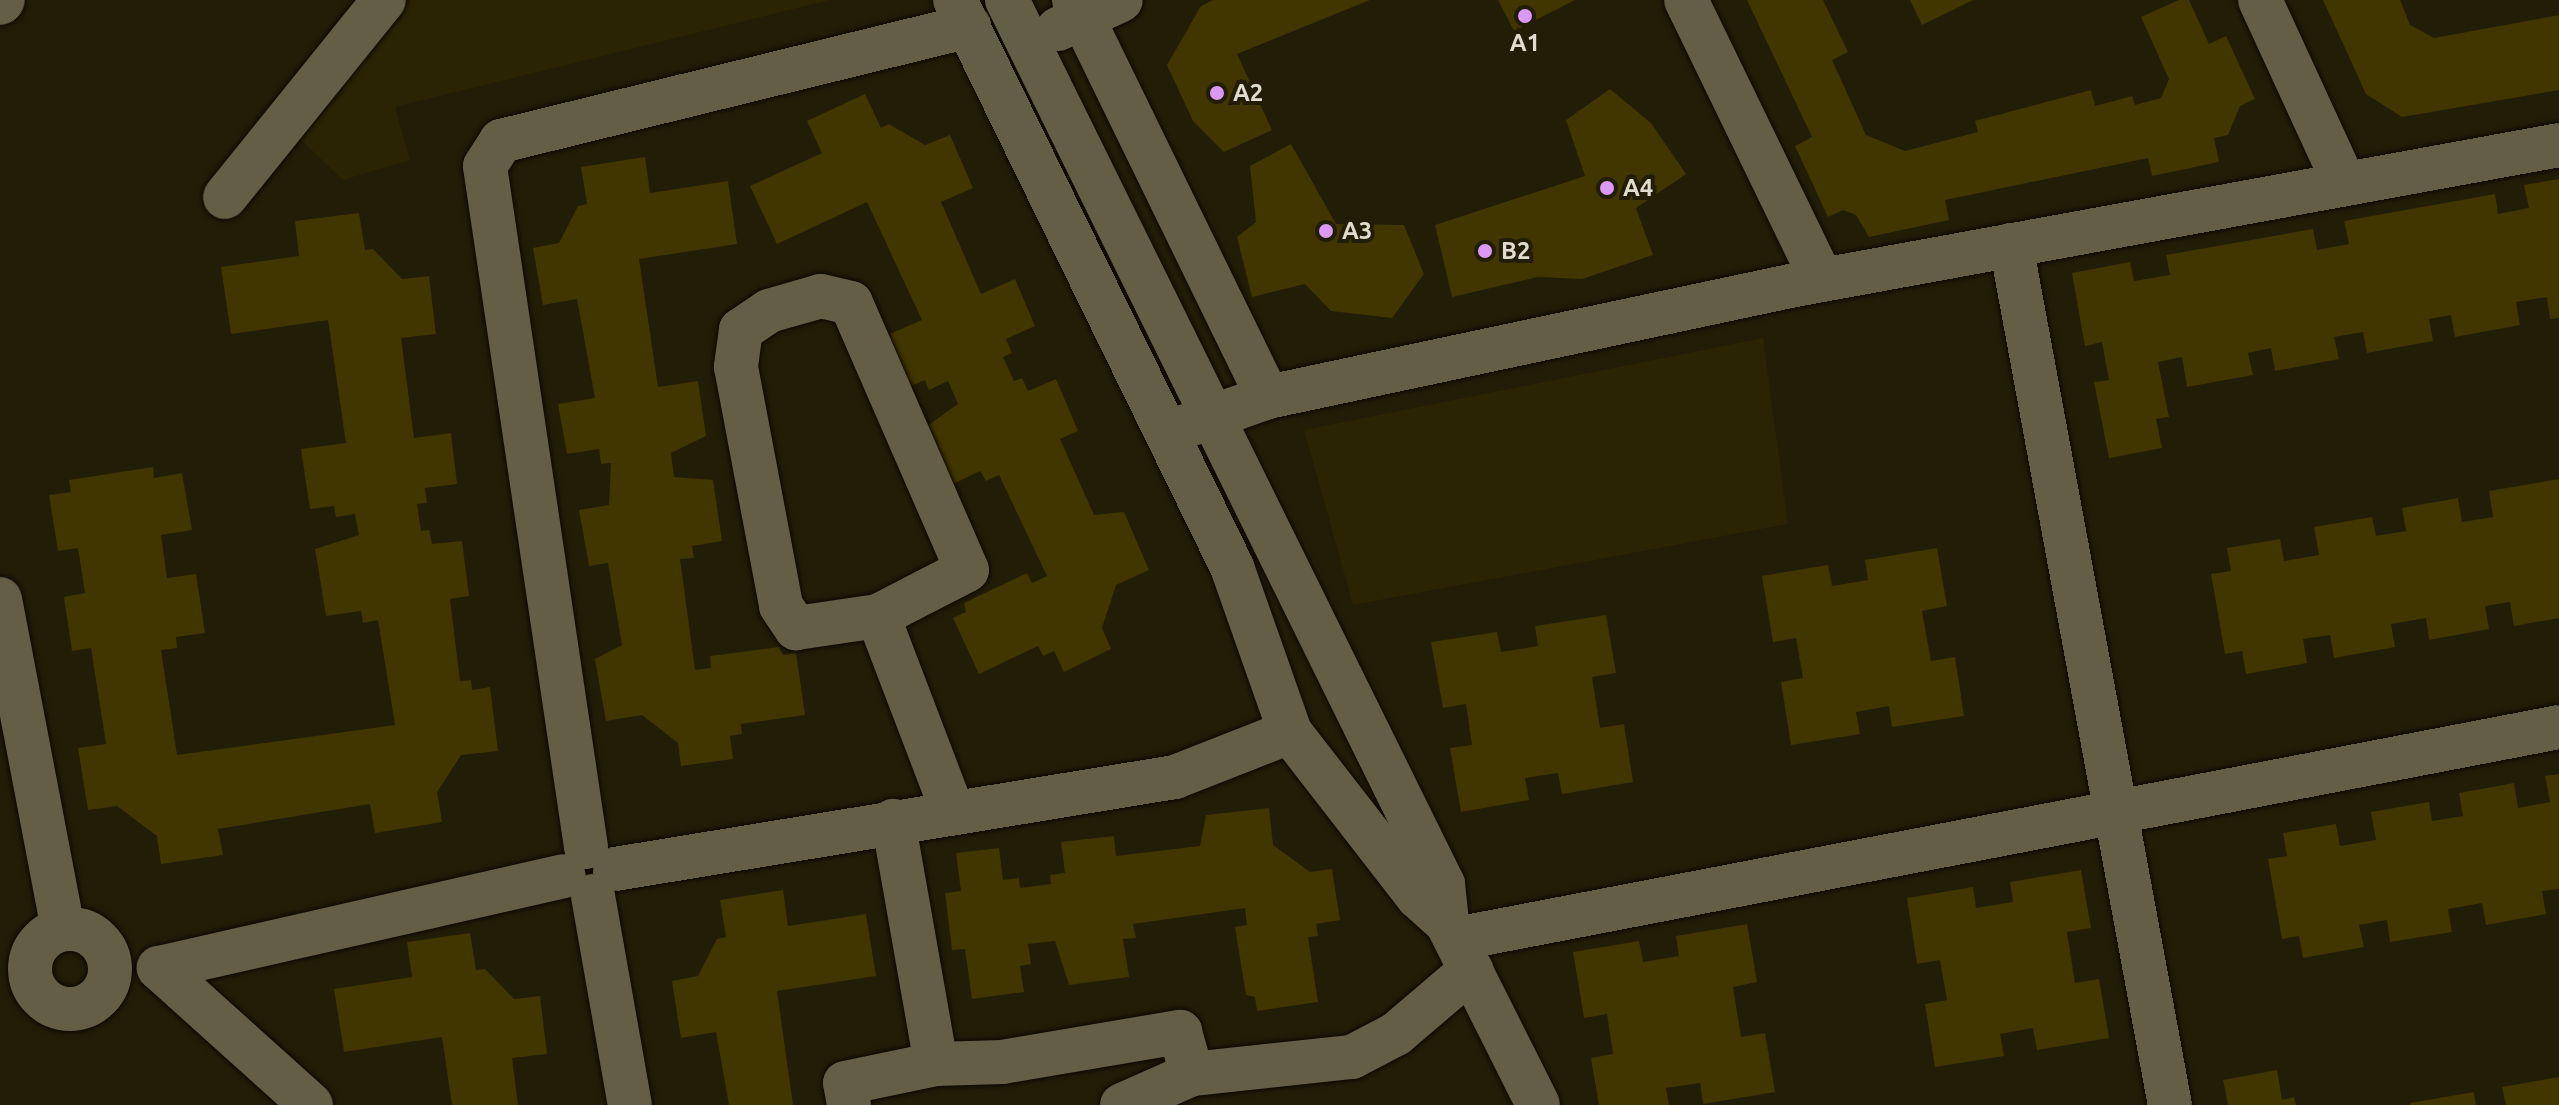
<!DOCTYPE html>
<style>
body{margin:0}
#map{position:relative;width:2559px;height:1105px;overflow:hidden;background:#221d07;font-family:Ubuntu,sans-serif}
div>[style]{position:absolute}
[style*='--x']{left:calc(var(--x)*1px);top:calc(var(--y)*1px);width:calc(var(--w)*1px);rotate:calc(var(--a)*1deg)}
.built>*{inset:0;background:#2a2304}
.building>*{inset:0;background:#413500}
.roads{filter:drop-shadow(0 0 2px #0c0700) drop-shadow(0 0 2px #0c0700)}
.minor>*{height:44px;margin:-22px;padding:0 22px;transform-origin:22px;border-radius:22px;background:#645e46}
.minor>.ring{margin:-22px;padding:0;box-sizing:content-box;background:none;border:44px solid #645e46;border-radius:50%}
.dots>*{width:22px;height:22px;translate:-50% -50%;box-sizing:border-box;border:4px solid #221d07;border-radius:50%}
span{translate:-50% -50%;white-space:nowrap;text-align:center;line-height:1.15;-webkit-text-stroke:8px #221d07;paint-order:stroke}
.poi-label{font-size:24px;color:#e0ddcf;font-weight:700}
.left{translate:0 -50%;text-align:left}
</style>
<div id="map">
<div class="built">
<div style="clip-path:polygon(410px 0,830px 0,395px 107px,410px 160px,343px 180px,299px 138px)"></div>
<div style="clip-path:polygon(1763px 338px,1788px 524px,1353px 605px,1304px 430px)"></div>
</div>
<div class="building">
<div style="clip-path:polygon(1213px 0,1370px 0,1237px 54px,1272px 130px,1224px 152px,1193px 121px,1167px 65px,1201px 6px)"></div>
<div style="clip-path:polygon(1498px 0,1575px 0,1514px 31px)"></div>
<div style="clip-path:polygon(1747px 0,1823px 0,1848px 52px,1832px 60px,1866px 135px,1905px 151px,1978px 132px,1975px 121px,2091px 90px,2095px 106px,2132px 96px,2135px 105px,2161px 98px,2169px 79px,2141px 17px,2179px 0,2189px 0,2209px 44px,2226px 36px,2255px 99px,2240px 106px,2228px 135px,2214px 138px,2219px 162px,2152px 176px,2148px 158px,1945px 200px,1949px 220px,1869px 237px,1856px 215px,1843px 210px,1828px 217px,1795px 146px,1812px 137px)"></div>
<div style="clip-path:polygon(1910px 0,1973px 0,1922px 25px)"></div>
<div style="clip-path:polygon(2323px 0,2400px 0,2410px 25px,2434px 38px,2559px 15px,2559px 90px,2402px 117px,2366px 94px)"></div>
<div style="clip-path:polygon(1610px 89px,1651px 123px,1686px 174px,1636px 208px,1653px 255px,1582px 279px,1538px 277px,1452px 297px,1435px 225px,1585px 176px,1566px 120px)"></div>
<div style="clip-path:polygon(865px 94px,881px 128px,889px 124px,925px 145px,950px 135px,973px 188px,941px 202px,981px 294px,1015px 279px,1035px 326px,1006px 339px,1012px 353px,1003px 357px,1014px 381px,1022px 378px,1028px 391px,1056px 379px,1078px 431px,1060px 439px,1094px 515px,1124px 512px,1149px 570px,1116px 585px,1102px 628px,1111px 649px,1064px 672px,1054px 651px,1043px 656px,1038px 646px,979px 674px,953px 618px,966px 612px,964px 603px,1027px 573px,1032px 583px,1047px 576px,999px 475px,986px 481px,980px 471px,953px 484px,926px 427px,958px 404px,948px 381px,929px 390px,925px 380px,909px 387px,885px 336px,922px 320px,867px 202px,777px 244px,750px 186px,822px 153px,807px 121px)"></div>
<div style="clip-path:polygon(1291px 144px,1336px 224px,1404px 225px,1424px 274px,1392px 318px,1331px 311px,1305px 284px,1252px 297px,1237px 237px,1256px 222px,1250px 166px)"></div>
<div style="clip-path:polygon(645px 157px,650px 193px,728px 181px,737px 244px,639px 259px,658px 387px,698px 381px,706px 436px,671px 453px,674px 477px,713px 480px,722px 541px,692px 546px,694px 558px,680px 559px,695px 670px,711px 668px,710px 656px,779px 647px,783px 655px,796px 653px,805px 715px,741px 724px,742px 734px,730px 736px,733px 759px,681px 766px,678px 743px,642px 715px,606px 721px,595px 659px,622px 645px,608px 563px,589px 566px,579px 510px,609px 505px,611px 463px,601px 464px,599px 449px,567px 454px,558px 404px,595px 398px,577px 299px,543px 305px,533px 248px,559px 243px,578px 206px,587px 204px,581px 167px)"></div>
<div style="clip-path:polygon(2559px 179px,2559px 318px,2550px 319px,2547px 297px,2516px 302px,2520px 325px,2455px 337px,2451px 315px,2429px 319px,2433px 341px,2367px 353px,2363px 332px,2334px 337px,2339px 359px,2275px 371px,2271px 348px,2248px 353px,2253px 375px,2187px 387px,2182px 357px,2158px 362px,2169px 417px,2156px 419px,2162px 448px,2109px 458px,2094px 382px,2109px 380px,2102px 342px,2085px 346px,2072px 273px,2130px 262px,2134px 281px,2170px 275px,2166px 255px,2313px 229px,2317px 250px,2349px 244px,2344px 221px,2495px 194px,2498px 214px,2529px 208px,2524px 185px)"></div>
<div style="clip-path:polygon(359px 213px,365px 250px,373px 249px,402px 279px,429px 276px,436px 334px,401px 338px,414px 438px,451px 433px,457px 484px,425px 488px,427px 503px,417px 504px,421px 531px,429px 530px,432px 544px,462px 541px,469px 596px,450px 599px,460px 681px,471px 680px,472px 690px,490px 687px,498px 751px,461px 755px,437px 792px,442px 822px,375px 833px,370px 804px,218px 829px,223px 855px,161px 864px,157px 836px,117px 806px,88px 810px,78px 748px,106px 744px,91px 648px,72px 651px,64px 597px,85px 593px,78px 548px,58px 551px,49px 495px,71px 492px,69px 480px,153px 467px,154px 478px,182px 473px,192px 530px,161px 535px,167px 578px,196px 574px,205px 633px,176px 637px,177px 648px,161px 650px,177px 755px,395px 725px,378px 620px,363px 623px,361px 611px,326px 616px,315px 549px,359px 535px,355px 514px,336px 517px,334px 506px,310px 509px,301px 449px,346px 443px,328px 320px,231px 334px,221px 267px,299px 256px,295px 221px)"></div>
<div style="clip-path:polygon(2559px 479px,2559px 618px,2514px 626px,2510px 602px,2485px 606px,2489px 629px,2429px 640px,2426px 618px,2391px 624px,2395px 647px,2334px 658px,2330px 635px,2303px 639px,2307px 663px,2246px 674px,2242px 651px,2225px 654px,2211px 574px,2231px 571px,2227px 548px,2280px 539px,2284px 561px,2319px 555px,2314px 527px,2372px 517px,2376px 536px,2406px 531px,2402px 508px,2458px 498px,2462px 522px,2493px 517px,2489px 491px)"></div>
<div style="clip-path:polygon(1937px 548px,1947px 606px,1922px 611px,1931px 661px,1955px 657px,1964px 716px,1892px 727px,1889px 706px,1856px 712px,1860px 734px,1791px 745px,1781px 682px,1803px 678px,1796px 638px,1773px 642px,1762px 576px,1828px 565px,1832px 586px,1868px 580px,1865px 560px)"></div>
<div style="clip-path:polygon(1606px 615px,1616px 673px,1592px 677px,1600px 728px,1624px 724px,1633px 782px,1562px 794px,1558px 773px,1525px 778px,1529px 800px,1461px 812px,1450px 748px,1472px 745px,1466px 704px,1443px 708px,1431px 642px,1497px 632px,1501px 652px,1538px 646px,1535px 626px)"></div>
<div style="clip-path:polygon(2559px 774px,2559px 889px,2542px 891px,2546px 914px,2486px 925px,2482px 903px,2448px 909px,2452px 932px,2390px 942px,2387px 920px,2359px 925px,2364px 947px,2303px 958px,2299px 936px,2282px 939px,2268px 859px,2287px 856px,2283px 833px,2336px 824px,2340px 846px,2376px 840px,2371px 812px,2429px 802px,2432px 821px,2463px 816px,2459px 793px,2514px 783px,2518px 808px,2550px 802px,2545px 776px)"></div>
<div style="clip-path:polygon(1269px 808px,1273px 845px,1310px 872px,1332px 869px,1340px 920px,1316px 924px,1318px 936px,1308px 937px,1318px 1002px,1257px 1011px,1255px 997px,1246px 995px,1235px 927px,1247px 925px,1245px 908px,1133px 924px,1136px 938px,1123px 939px,1129px 977px,1069px 985px,1055px 941px,1028px 944px,1031px 964px,1020px 966px,1024px 992px,972px 999px,965px 949px,952px 950px,945px 893px,961px 891px,956px 853px,999px 848px,1003px 880px,1019px 878px,1020px 888px,1051px 884px,1050px 875px,1065px 873px,1061px 842px,1114px 836px,1116px 856px,1200px 846px,1206px 815px)"></div>
<div style="clip-path:polygon(2081px 870px,2091px 928px,2067px 932px,2075px 983px,2099px 979px,2109px 1038px,2037px 1050px,2033px 1028px,2000px 1034px,2004px 1056px,1935px 1067px,1925px 1004px,1947px 1000px,1940px 960px,1917px 964px,1907px 898px,1973px 887px,1976px 908px,2013px 902px,2010px 882px)"></div>
<div style="clip-path:polygon(783px 890px,788px 926px,866px 914px,876px 976px,777px 991px,793px 1105px,729px 1105px,716px 1032px,681px 1038px,672px 981px,698px 976px,717px 939px,726px 937px,720px 900px)"></div>
<div style="clip-path:polygon(1747px 924px,1757px 982px,1733px 987px,1741px 1037px,1765px 1033px,1775px 1092px,1703px 1104px,1700px 1083px,1666px 1088px,1669px 1105px,1599px 1105px,1591px 1058px,1613px 1054px,1607px 1014px,1584px 1018px,1573px 952px,1639px 941px,1643px 962px,1679px 956px,1676px 936px)"></div>
<div style="clip-path:polygon(470px 933px,476px 970px,485px 969px,514px 999px,540px 996px,547px 1054px,512px 1058px,518px 1105px,452px 1105px,442px 1037px,344px 1052px,334px 989px,412px 977px,407px 942px)"></div>
<div style="clip-path:polygon(2277px 1070px,2282px 1100px,2294px 1097px,2296px 1105px,2228px 1105px,2223px 1080px)"></div>
<div style="clip-path:polygon(2559px 1077px,2559px 1105px,2506px 1105px,2502px 1087px)"></div>
<div style="clip-path:polygon(2474px 1092px,2476px 1105px,2410px 1105px,2410px 1103px)"></div>
</div>
<div class="roads">
<div class="minor">
<div style="--x:955;--y:0;--w:631;--a:63.96"></div>
<div style="--x:1232;--y:567;--w:175;--a:70.6"></div>
<div style="--x:1290;--y:732;--w:209;--a:52.2"></div>
<div style="--x:1418;--y:897;--w:39;--a:42"></div>
<div style="--x:1447;--y:923;--w:203;--a:63.4"></div>
<div style="--x:1007;--y:0;--w:986;--a:63.75"></div>
<div style="--x:1443;--y:884;--w:39;--a:84"></div>
<div style="--x:1074;--y:0;--w:442;--a:64"></div>
<div style="--x:1686;--y:0;--w:311;--a:64.1"></div>
<div style="--x:2260;--y:0;--w:201;--a:65.3"></div>
<div style="--x:0;--y:3;--w:4;--a:-45"></div>
<div style="--x:1058;--y:29;--w:69;--a:-24.7"></div>
<div style="--x:225;--y:197;--w:253;--a:-51.1"></div>
<div style="--x:2011;--y:245;--w:875;--a:79.53"></div>
<div style="--x:1169;--y:432;--w:105;--a:-19.5"></div>
<div style="--x:1268;--y:397;--w:539;--a:-12"></div>
<div style="--x:1795;--y:285;--w:777;--a:-10.38"></div>
<div style="--x:0;--y:599;--w:336;--a:79.2"></div>
<div style="--x:878;--y:616;--w:100;--a:-27.3"></div>
<div style="--x:967;--y:570;--w:291;--a:-113.5"></div>
<div style="--x:851;--y:303;--w:31;--a:-167"></div>
<div style="--x:821;--y:296;--w:54;--a:163.9"></div>
<div style="--x:769;--y:311;--w:34;--a:146"></div>
<div style="--x:741;--y:330;--w:37;--a:98"></div>
<div style="--x:736;--y:367;--w:243;--a:79.3"></div>
<div style="--x:781;--y:606;--w:27;--a:56"></div>
<div style="--x:796;--y:628;--w:83;--a:-8.3"></div>
<div style="--x:878;--y:616;--w:210;--a:69.1"></div>
<div style="--x:586;--y:847;--w:688;--a:-98.44"></div>
<div style="--x:485;--y:166;--w:30;--a:-57"></div>
<div style="--x:501;--y:141;--w:482;--a:-13.8"></div>
<div style="--x:615;--y:869;--w:568;--a:-9.33"></div>
<div style="--x:1175;--y:777;--w:123;--a:-21.4"></div>
<div style="--x:593;--y:896;--w:212;--a:80"></div>
<div class="ring" style="left:30px;top:929px;width:36px;height:36px"></div>
<div style="--x:1456;--y:939;--w:1123;--a:-10.88"></div>
<div style="--x:936;--y:1064;--w:66;--a:-1.7"></div>
<div style="--x:1002;--y:1062;--w:181;--a:-9.6"></div>
<div style="--x:1180;--y:1032;--w:44;--a:74.1"></div>
<div style="--x:311;--y:1105;--w:205;--a:-138"></div>
<div style="--x:159;--y:968;--w:415;--a:-12.8"></div>
<div style="--x:849;--y:1105;--w:22;--a:-100"></div>
<div style="--x:845;--y:1083;--w:93;--a:-11.8"></div>
<div style="--x:936;--y:1064;--w:247;--a:-100"></div>
<div style="--x:1122;--y:1105;--w:77;--a:-23.9"></div>
<div style="--x:1192;--y:1074;--w:161;--a:-6.1"></div>
<div style="--x:1352;--y:1057;--w:50;--a:-27.6"></div>
<div style="--x:1396;--y:1034;--w:99;--a:-40.5"></div>
</div>
</div>
<div class="dots">
<div style="left:1525px;top:16px;background:#db99f6"></div>
<div style="left:1217px;top:93px;background:#db99f6"></div>
<div style="left:1607px;top:188px;background:#db99f6"></div>
<div style="left:1326px;top:231px;background:#db99f6"></div>
<div style="left:1485px;top:251px;background:#db99f6"></div>
</div>
<div class="poi-label">
<span style="left:1525px;top:43px">A1</span>
<span class="left" style="left:1233px;top:93px">A2</span>
<span class="left" style="left:1623px;top:188px">A4</span>
<span class="left" style="left:1342px;top:231px">A3</span>
<span class="left" style="left:1501px;top:251px">B2</span>
</div>
</div>
